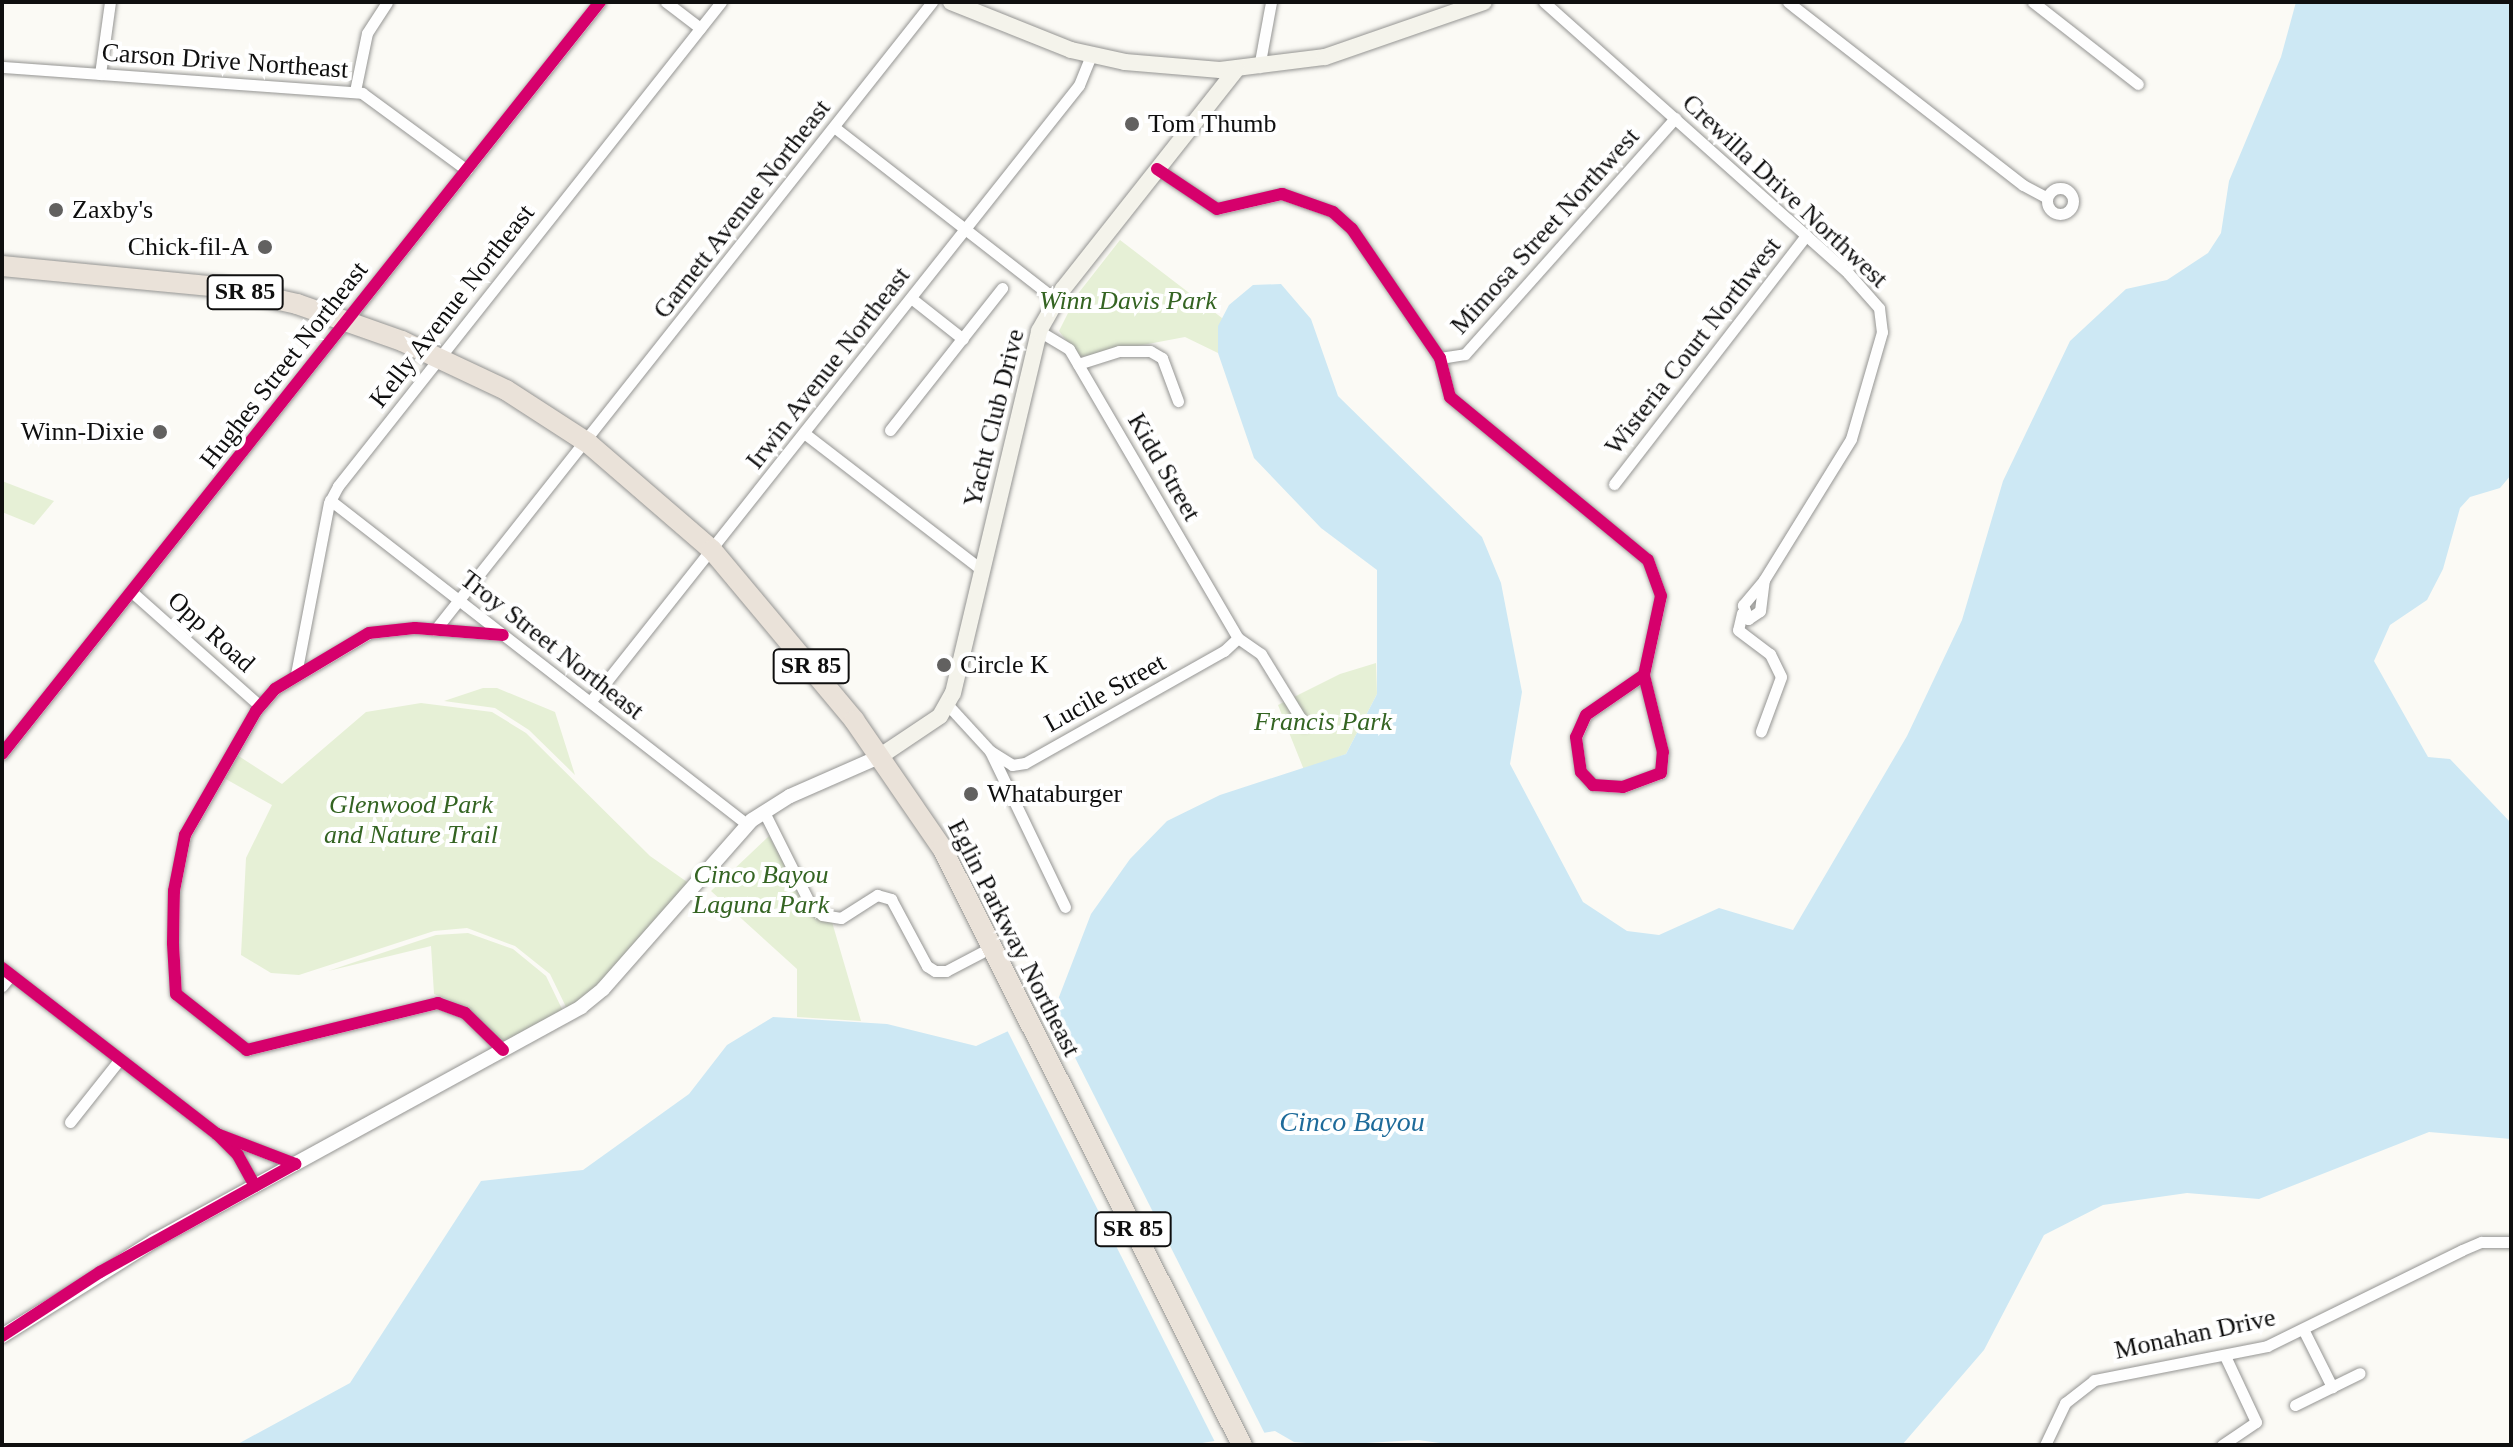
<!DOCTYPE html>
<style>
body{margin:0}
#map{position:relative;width:2513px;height:1447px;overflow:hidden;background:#fbfaf5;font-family:"Times New Roman",serif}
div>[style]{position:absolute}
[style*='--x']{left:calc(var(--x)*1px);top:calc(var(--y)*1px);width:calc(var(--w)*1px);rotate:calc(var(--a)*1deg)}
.green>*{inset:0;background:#e6f0d6}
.water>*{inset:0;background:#cde8f4}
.pier>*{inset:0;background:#fbfaf5}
.roads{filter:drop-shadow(0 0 2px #959593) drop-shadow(0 0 2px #959593)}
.minor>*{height:11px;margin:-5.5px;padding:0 5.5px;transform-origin:5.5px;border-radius:5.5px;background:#fefefe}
.minor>.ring{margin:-5.5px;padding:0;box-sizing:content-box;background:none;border:11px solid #fefefe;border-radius:50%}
.tertiary>*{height:14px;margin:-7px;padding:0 7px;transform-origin:7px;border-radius:7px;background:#fefefe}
.secondary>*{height:16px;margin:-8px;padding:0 8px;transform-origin:8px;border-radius:8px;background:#f4f3eb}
.trunk>*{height:20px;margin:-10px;padding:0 10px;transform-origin:10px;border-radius:10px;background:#eae2d9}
.cycleway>*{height:12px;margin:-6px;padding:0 6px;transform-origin:6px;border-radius:6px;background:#d6006c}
.dots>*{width:22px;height:22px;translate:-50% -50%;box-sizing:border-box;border:4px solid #fff;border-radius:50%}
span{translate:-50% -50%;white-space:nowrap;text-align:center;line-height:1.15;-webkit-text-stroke:8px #fff;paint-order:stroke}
.shield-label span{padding:2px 6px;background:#fff;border:2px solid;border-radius:6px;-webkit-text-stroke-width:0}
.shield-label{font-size:24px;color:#0f0f0f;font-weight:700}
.street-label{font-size:26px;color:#0f0f0f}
.poi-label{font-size:26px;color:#0f0f0f}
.left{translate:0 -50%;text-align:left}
.right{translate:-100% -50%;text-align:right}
.park-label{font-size:26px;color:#346422;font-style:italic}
.water-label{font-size:28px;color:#1e6b9a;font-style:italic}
.frame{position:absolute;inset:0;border:4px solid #0f0f0f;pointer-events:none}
</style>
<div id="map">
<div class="green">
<div style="clip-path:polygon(1120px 240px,1222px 318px,1218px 353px,1185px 337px,1079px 357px,1059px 331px,1077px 295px)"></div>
<div style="clip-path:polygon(2px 481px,54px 501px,34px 525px,2px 512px)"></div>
<div style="clip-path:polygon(1376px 663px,1377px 694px,1346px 754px,1304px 770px,1278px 705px,1340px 674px)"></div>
<div style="clip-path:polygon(483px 688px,497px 688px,555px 712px,575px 775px,529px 730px,495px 708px,444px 701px)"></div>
<div style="clip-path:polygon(421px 703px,492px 712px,526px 733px,650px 856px,690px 884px,616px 969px,568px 1011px,550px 974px,515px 946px,467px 928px,434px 931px,299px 975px,271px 973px,241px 955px,246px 858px,272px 805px,224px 778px,237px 755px,282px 784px,366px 712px)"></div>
<div style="clip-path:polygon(769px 836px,800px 891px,832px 922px,861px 1021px,797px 1017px,797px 969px,711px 891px)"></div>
<div style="clip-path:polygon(468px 933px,513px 949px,546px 976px,563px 1011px,504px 1043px,461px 1005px,434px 994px,431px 946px,328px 971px,436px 935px)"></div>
</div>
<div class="water">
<div style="clip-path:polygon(2296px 2px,2511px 2px,2511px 475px,2500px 488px,2470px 497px,2460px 508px,2443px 569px,2427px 600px,2390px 625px,2374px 661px,2428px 757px,2450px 759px,2511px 823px,2511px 1139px,2429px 1132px,2259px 1199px,2187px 1193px,2103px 1205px,2044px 1235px,1984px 1350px,1902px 1445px,1454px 1445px,1418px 1440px,1331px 1445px,1294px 1442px,1275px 1431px,1190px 1445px,236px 1445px,350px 1383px,481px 1181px,583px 1170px,689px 1094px,727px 1045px,773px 1017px,887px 1024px,976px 1046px,1054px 1010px,1091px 914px,1130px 859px,1167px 821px,1220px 795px,1346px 754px,1377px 694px,1377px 570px,1321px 528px,1254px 458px,1218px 353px,1218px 326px,1229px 305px,1253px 285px,1281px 284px,1311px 319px,1338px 396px,1482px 537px,1501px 583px,1522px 692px,1510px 764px,1583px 902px,1627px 931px,1659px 935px,1719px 908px,1793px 930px,1907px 736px,1962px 620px,2003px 481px,2070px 341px,2126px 289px,2167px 280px,2208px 253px,2221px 233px,2229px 181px,2281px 57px)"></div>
</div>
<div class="pier">
<div style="clip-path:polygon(1050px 1008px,1266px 1436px,1215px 1442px,1006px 1028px)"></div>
</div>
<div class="roads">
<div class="minor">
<div style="--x:666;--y:2;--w:43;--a:37.4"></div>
<div style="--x:1544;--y:2;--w:407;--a:41.7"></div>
<div style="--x:1848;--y:273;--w:47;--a:48.5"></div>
<div style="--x:1879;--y:308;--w:24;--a:83"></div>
<div style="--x:1882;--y:332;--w:111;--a:106.2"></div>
<div style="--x:1851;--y:439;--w:166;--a:121.7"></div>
<div style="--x:1764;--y:580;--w:33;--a:130"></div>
<div style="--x:1743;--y:605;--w:15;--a:70"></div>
<div style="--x:1748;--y:619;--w:14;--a:-34"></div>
<div style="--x:1760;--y:611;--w:31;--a:-83"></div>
<div style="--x:1788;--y:2;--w:298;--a:37.9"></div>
<div style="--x:2023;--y:185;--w:27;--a:28"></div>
<div style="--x:2033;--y:2;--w:133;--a:38"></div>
<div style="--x:2;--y:67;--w:361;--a:4.1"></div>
<div style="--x:362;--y:93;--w:130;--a:36.3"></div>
<div style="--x:1259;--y:67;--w:66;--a:-79.5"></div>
<div style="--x:100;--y:74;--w:73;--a:-82.1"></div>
<div style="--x:355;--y:91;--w:59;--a:-78.3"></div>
<div style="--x:367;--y:33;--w:37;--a:-57"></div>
<div style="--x:834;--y:127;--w:281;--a:37.9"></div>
<div style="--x:1157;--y:169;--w:72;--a:33.7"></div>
<div style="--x:1217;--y:209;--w:67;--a:-13"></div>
<div style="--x:1282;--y:194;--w:54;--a:19.4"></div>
<div style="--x:1333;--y:212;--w:25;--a:42"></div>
<div style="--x:1352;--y:229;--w:156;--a:55.7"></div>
<div style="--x:1440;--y:358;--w:40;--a:75.6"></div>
<div style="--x:1450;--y:397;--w:256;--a:39.5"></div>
<div style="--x:1648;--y:560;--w:38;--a:70"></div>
<div style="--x:1661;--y:596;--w:81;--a:102.1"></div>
<div style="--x:1644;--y:675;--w:70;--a:145.4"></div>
<div style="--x:1586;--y:715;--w:24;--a:114"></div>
<div style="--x:1576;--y:737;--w:35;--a:82"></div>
<div style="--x:1581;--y:772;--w:18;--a:47"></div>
<div style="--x:1593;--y:785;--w:30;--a:4"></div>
<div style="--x:1623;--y:787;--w:40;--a:-20.2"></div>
<div style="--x:1661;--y:773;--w:21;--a:-85"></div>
<div style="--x:1663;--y:752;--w:79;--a:-103.9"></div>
<div class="ring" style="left:2047px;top:188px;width:15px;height:15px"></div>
<div style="--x:911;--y:298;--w:66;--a:38.3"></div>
<div style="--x:1039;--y:331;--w:35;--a:31"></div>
<div style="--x:1069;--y:349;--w:335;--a:59.7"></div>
<div style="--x:1440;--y:358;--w:25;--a:-9"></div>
<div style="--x:1465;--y:354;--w:316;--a:-48.3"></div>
<div style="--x:1078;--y:364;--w:43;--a:-17.6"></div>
<div style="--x:1119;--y:351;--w:31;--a:0"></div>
<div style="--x:1150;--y:351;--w:14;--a:30"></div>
<div style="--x:1162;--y:358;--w:46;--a:69.6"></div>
<div style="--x:890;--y:430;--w:181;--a:-51.7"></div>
<div style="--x:804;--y:433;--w:225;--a:37.6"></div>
<div style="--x:1614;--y:484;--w:314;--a:-52.3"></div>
<div style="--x:330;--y:500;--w:529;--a:37.87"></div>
<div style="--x:132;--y:592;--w:171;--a:41.7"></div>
<div style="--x:1742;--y:613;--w:17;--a:103"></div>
<div style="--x:1738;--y:630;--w:40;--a:37"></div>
<div style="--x:1770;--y:654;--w:25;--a:64"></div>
<div style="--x:1781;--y:677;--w:58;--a:110.3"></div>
<div style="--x:435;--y:630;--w:801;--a:-51.64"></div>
<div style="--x:1238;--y:638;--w:28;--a:35"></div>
<div style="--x:1261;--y:654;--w:82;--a:58.4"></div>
<div style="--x:296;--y:674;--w:174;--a:-79.1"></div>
<div style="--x:329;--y:503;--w:19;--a:-62"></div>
<div style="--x:338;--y:486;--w:617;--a:-51.64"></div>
<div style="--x:590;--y:702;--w:787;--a:-51.6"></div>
<div style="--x:1079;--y:85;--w:32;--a:-68"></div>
<div style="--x:947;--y:704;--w:64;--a:47.5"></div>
<div style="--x:990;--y:751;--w:173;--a:64.3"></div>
<div style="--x:990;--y:751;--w:26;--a:32"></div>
<div style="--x:1012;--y:765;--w:13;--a:-9"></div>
<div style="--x:1025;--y:763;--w:228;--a:-29.4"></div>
<div style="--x:1224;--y:651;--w:19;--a:-43"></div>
<div style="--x:2;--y:754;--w:961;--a:-51.51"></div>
<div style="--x:764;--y:812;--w:105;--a:63.4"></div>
<div style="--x:811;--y:906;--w:14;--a:39"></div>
<div style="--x:822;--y:915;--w:19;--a:9"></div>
<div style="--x:841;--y:918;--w:43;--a:-32.6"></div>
<div style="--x:877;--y:895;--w:15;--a:16"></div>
<div style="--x:891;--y:899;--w:76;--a:61.8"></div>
<div style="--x:927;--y:966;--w:9;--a:32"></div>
<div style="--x:935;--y:971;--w:11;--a:0"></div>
<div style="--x:946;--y:971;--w:52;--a:-27.6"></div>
<div style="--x:2;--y:968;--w:272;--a:37.7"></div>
<div style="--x:2;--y:986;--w:14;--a:-51"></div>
<div style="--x:503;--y:1050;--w:53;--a:-135.8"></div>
<div style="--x:465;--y:1013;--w:29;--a:-160"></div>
<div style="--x:438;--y:1003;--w:197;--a:166.2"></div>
<div style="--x:247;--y:1050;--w:90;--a:-141.7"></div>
<div style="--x:176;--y:994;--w:51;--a:-93.4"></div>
<div style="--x:173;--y:943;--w:52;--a:-88.9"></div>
<div style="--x:174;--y:891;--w:57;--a:-78.9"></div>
<div style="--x:185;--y:835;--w:143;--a:-60.2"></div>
<div style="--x:256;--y:711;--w:29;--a:-49"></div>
<div style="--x:275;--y:689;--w:109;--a:-30.8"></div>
<div style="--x:369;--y:633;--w:46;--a:-6.2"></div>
<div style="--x:415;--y:628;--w:88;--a:4.5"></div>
<div style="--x:70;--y:1122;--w:80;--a:-51.6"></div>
<div style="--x:255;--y:1186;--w:35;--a:-119"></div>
<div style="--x:238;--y:1155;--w:30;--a:-135"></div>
<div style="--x:217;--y:1134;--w:84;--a:21"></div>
<div style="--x:2304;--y:1331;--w:63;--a:63.4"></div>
<div style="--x:2295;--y:1405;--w:72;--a:-26.2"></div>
<div style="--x:2045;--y:1445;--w:47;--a:-64.5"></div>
<div style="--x:2065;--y:1403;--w:37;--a:-38"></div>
<div style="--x:2094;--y:1380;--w:176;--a:-11.1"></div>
<div style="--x:2267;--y:1346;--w:217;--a:-26.2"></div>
<div style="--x:2462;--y:1250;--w:21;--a:-23"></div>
<div style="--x:2481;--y:1242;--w:30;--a:0"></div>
<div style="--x:2222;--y:1445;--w:41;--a:-34.1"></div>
<div style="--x:2256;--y:1422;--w:73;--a:-115.2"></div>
</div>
<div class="tertiary">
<div style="--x:2;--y:1336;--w:179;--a:-32"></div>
<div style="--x:154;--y:1241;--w:487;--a:-28.7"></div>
<div style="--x:581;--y:1007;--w:28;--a:-39"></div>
<div style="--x:603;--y:989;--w:225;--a:-48.6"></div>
<div style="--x:752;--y:820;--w:45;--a:-32.3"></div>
<div style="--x:790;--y:796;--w:97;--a:-23.7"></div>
</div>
<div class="secondary">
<div style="--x:951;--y:2;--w:129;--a:21.8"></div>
<div style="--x:1071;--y:50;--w:55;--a:12.5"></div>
<div style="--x:1125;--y:62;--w:95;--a:4.8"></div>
<div style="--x:1220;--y:70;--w:106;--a:-7.1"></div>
<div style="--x:1325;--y:57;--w:168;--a:-19.1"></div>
<div style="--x:879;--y:757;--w:73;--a:-33.9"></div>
<div style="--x:940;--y:716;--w:26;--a:-61"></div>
<div style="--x:953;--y:693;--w:372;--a:-76.6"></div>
<div style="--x:1039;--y:331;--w:48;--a:-60.3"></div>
<div style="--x:1063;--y:289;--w:280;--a:-51.7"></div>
</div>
<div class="trunk">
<div style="--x:2;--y:266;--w:220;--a:5.5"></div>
<div style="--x:221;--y:287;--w:78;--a:12.6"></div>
<div style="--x:297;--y:304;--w:111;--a:19.4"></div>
<div style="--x:402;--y:341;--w:115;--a:25.2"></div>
<div style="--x:506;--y:390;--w:98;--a:32.9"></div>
<div style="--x:588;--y:443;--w:164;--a:40.8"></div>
<div style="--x:712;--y:550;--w:222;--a:50.1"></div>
<div style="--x:854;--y:720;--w:155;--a:55.5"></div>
<div style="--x:942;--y:848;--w:668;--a:63.32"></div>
</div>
</div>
<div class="cycleway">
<div style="--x:1157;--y:169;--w:72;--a:33.7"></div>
<div style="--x:1217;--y:209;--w:67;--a:-13"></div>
<div style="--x:1282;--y:194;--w:54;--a:19.4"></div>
<div style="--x:1333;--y:212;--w:25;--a:42"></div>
<div style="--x:1352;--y:229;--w:156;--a:55.7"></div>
<div style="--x:1440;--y:358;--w:40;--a:75.6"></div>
<div style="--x:1450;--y:397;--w:256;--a:39.5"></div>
<div style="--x:1648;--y:560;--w:38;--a:70"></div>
<div style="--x:1661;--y:596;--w:81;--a:102.1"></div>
<div style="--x:1644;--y:675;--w:70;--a:145.4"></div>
<div style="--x:1586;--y:715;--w:24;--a:114"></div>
<div style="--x:1576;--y:737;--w:35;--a:82"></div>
<div style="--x:1581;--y:772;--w:18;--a:47"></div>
<div style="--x:1593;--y:785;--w:30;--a:4"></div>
<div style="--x:1623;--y:787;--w:40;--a:-20.2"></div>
<div style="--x:1661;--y:773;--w:21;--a:-85"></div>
<div style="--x:1663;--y:752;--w:79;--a:-103.9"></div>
<div style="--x:2;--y:754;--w:961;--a:-51.51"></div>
<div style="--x:2;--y:968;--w:272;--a:37.7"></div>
<div style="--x:503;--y:1050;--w:53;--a:-135.8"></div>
<div style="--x:465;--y:1013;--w:29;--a:-160"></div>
<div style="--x:438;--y:1003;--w:197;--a:166.2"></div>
<div style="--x:247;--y:1050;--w:90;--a:-141.7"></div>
<div style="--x:176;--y:994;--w:51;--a:-93.4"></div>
<div style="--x:173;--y:943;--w:52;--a:-88.9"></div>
<div style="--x:174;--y:891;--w:57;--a:-78.9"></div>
<div style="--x:185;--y:835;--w:143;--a:-60.2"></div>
<div style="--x:256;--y:711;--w:29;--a:-49"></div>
<div style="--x:275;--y:689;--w:109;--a:-30.8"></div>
<div style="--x:369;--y:633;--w:46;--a:-6.2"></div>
<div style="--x:415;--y:628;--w:88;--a:4.5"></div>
<div style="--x:255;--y:1186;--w:35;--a:-119"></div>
<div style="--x:238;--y:1155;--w:30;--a:-135"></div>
<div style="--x:217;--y:1134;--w:84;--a:21"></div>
<div style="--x:2;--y:1336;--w:117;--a:-33.1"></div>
<div style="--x:100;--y:1272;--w:223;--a:-29"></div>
</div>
<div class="dots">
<div style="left:1132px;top:124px;background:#626160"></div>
<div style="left:56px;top:210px;background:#626160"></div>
<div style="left:265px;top:247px;background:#626160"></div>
<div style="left:160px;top:432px;background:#626160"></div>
<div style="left:944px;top:665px;background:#626160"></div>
<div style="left:971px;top:794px;background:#626160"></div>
</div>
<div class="shield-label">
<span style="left:245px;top:292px">SR 85</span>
<span style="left:811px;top:666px">SR 85</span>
<span style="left:1133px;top:1229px">SR 85</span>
</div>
<div class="street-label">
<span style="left:225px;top:61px;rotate:4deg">Carson Drive Northeast</span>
<span style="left:1785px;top:191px;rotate:43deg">Crewilla Drive Northwest</span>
<span style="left:742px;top:209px;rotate:-52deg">Garnett Avenue Northeast</span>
<span style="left:1545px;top:231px;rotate:-48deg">Mimosa Street Northwest</span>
<span style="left:452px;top:306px;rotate:-52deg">Kelly Avenue Northeast</span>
<span style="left:1693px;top:346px;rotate:-52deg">Wisteria Court Northwest</span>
<span style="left:284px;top:365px;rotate:-52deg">Hughes Street Northeast</span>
<span style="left:828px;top:368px;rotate:-52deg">Irwin Avenue Northeast</span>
<span style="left:994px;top:418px;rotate:-76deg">Yacht Club Drive</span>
<span style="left:1164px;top:467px;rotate:60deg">Kidd Street</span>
<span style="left:211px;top:632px;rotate:42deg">Opp Road</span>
<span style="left:552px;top:645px;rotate:38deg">Troy Street Northeast</span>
<span style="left:1105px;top:693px;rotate:-29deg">Lucile Street</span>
<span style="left:1014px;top:938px;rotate:63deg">Eglin Parkway Northeast</span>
<span style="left:2195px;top:1334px;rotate:-12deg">Monahan Drive</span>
</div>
<div class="poi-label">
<span class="left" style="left:1148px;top:124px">Tom Thumb</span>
<span class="left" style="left:72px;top:210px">Zaxby's</span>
<span class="right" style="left:249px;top:247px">Chick-fil-A</span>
<span class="right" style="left:144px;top:432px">Winn-Dixie</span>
<span class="left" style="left:960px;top:665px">Circle K</span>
<span class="left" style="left:987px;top:794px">Whataburger</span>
</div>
<div class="park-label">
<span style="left:1128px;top:301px">Winn Davis Park</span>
<span style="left:1323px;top:722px">Francis Park</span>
<span style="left:411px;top:820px">Glenwood Park<br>and Nature Trail</span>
<span style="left:761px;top:890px">Cinco Bayou<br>Laguna Park</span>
</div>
<div class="water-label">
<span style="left:1352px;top:1122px">Cinco Bayou</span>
</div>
<div class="frame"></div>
</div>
